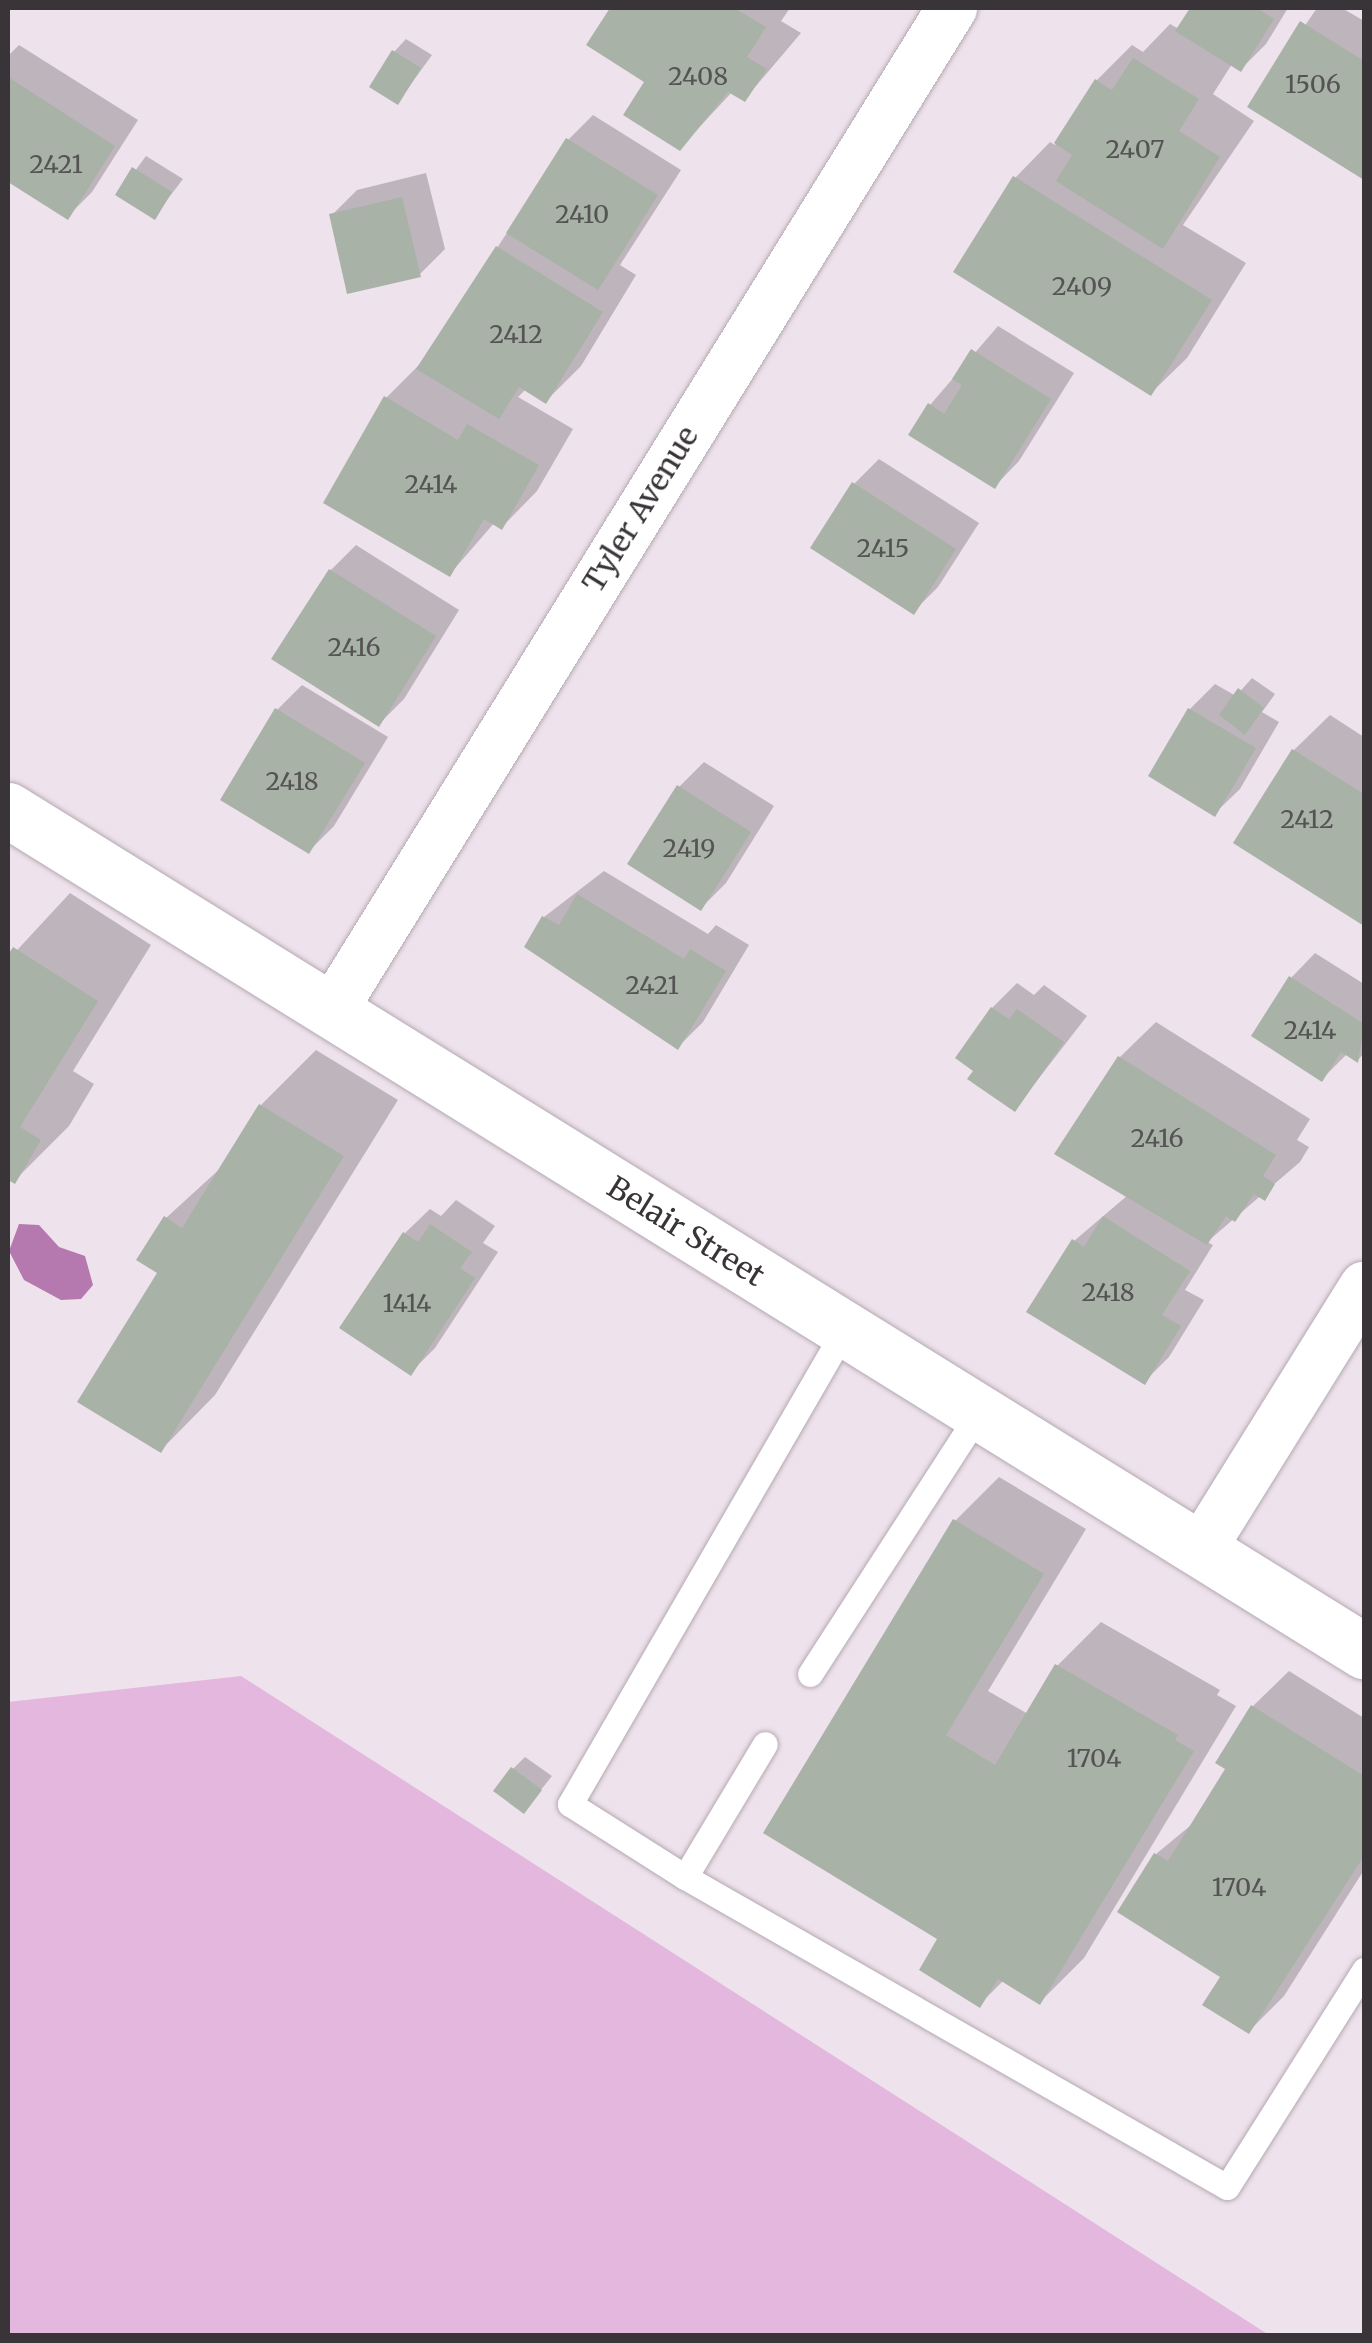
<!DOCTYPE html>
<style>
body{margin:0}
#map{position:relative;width:1372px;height:2343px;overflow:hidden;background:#eee2ec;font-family:Merriweather,serif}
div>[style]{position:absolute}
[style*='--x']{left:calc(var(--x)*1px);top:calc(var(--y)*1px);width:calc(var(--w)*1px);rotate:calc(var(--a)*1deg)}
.green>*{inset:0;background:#e4b8de}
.water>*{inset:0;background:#b679af}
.shadow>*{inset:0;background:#0003}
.building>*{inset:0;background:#a9b2a7}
.roads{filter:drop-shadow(0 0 2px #b4a9b2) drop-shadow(0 0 2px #b4a9b2)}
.service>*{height:25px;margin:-12.5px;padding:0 12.5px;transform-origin:12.5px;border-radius:12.5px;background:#fff}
.minor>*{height:50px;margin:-25px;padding:0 25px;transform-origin:25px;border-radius:25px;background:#fff}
.tertiary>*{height:55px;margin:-27.5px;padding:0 27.5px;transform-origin:27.5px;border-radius:27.5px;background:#fff}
span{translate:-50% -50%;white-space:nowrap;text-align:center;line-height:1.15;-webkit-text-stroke:8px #fff;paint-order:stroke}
.number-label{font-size:25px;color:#545454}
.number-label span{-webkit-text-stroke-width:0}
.street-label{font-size:30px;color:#383438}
.frame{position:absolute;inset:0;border:10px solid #383438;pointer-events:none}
</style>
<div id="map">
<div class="green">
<div style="clip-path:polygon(241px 1676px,1269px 2335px,8px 2335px,8px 1702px)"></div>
</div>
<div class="water">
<div style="clip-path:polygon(19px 1224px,39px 1225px,59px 1247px,85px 1256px,93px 1285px,81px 1299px,61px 1300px,24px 1280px,9px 1251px)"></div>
</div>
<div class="shadow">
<div style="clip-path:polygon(613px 8px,790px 8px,781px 21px,801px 33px,745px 99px,733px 91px,680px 148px,647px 81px,589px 44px)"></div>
<div style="clip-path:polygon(1193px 8px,1288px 8px,1266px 44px,1241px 69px,1232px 64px,1213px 94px,1254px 121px,1183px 225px,1246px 263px,1187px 358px,1151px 393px,1015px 178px,1050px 142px,1055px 145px,1097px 80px,1132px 45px,1143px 52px,1170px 24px,1179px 29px)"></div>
<div style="clip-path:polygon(1317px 8px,1342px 8px,1364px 21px,1364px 177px,1250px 106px)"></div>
<div style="clip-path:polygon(406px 39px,432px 55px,398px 102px,394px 52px)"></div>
<div style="clip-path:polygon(19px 45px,138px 120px,92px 192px,67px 217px,8px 179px,8px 56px)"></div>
<div style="clip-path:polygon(593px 115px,681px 170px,620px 265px,636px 275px,581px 366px,546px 401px,526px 389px,518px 397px,573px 429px,537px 491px,502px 527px,495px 522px,450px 574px,386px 398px,422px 362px,568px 140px)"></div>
<div style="clip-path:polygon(146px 156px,183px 179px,154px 217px,118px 194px)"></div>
<div style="clip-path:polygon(426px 173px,445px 249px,420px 274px,332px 215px,357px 190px)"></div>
<div style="clip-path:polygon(998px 326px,1074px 373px,1019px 461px,995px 486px,930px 405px)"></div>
<div style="clip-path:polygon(879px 459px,979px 523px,938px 587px,913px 612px,854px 484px)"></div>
<div style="clip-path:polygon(356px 545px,459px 610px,404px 699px,379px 724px,275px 658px,331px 570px)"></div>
<div style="clip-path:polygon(1252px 678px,1275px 694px,1262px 712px,1279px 722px,1240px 789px,1215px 813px,1151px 775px,1190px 709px,1215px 684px,1236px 696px)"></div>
<div style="clip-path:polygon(302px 685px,388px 737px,334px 826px,309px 851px,277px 710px)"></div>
<div style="clip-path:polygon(1330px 715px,1364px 737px,1364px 923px,1237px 842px,1294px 750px)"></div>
<div style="clip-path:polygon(704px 762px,774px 806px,726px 883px,701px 908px,679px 787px)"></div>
<div style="clip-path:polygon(604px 871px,708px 934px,716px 925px,749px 945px,703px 1022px,678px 1047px,544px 917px)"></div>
<div style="clip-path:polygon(70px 893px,151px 945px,73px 1071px,94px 1084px,69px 1126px,14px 1181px,8px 1178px,8px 960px)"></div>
<div style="clip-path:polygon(1315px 953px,1364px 984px,1364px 1053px,1358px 1060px,1348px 1053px,1322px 1079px,1291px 978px)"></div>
<div style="clip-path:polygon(1017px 983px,1034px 995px,1044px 985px,1087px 1016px,1015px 1109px,976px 1071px,992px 1008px)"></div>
<div style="clip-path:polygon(1156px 1022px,1310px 1119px,1297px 1140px,1309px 1147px,1300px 1162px,1207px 1242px,1213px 1245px,1185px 1290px,1204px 1300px,1169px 1357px,1144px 1382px,1074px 1241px,1128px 1195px,1058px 1153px,1120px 1057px)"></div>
<div style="clip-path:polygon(316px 1050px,398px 1100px,215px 1395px,161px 1450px,166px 1218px,224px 1165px,261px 1105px)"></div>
<div style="clip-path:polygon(456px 1200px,495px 1226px,483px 1243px,498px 1252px,435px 1348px,410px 1373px,405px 1233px,430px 1209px,441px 1216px)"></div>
<div style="clip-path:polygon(999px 1477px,1086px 1529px,988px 1691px,1028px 1714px,1057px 1666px,1101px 1622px,1220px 1690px,1217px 1695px,1236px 1706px,1084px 1958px,1040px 2002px,1004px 1980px,980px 2004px,941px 1938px,766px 1832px,955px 1521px)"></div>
<div style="clip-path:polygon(1289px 1671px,1364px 1718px,1364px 1870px,1284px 1996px,1249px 2031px,1156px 1854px,1196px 1821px,1229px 1768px,1253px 1706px)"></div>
<div style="clip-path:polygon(525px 1757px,552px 1776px,524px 1811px,513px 1769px)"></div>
</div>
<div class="building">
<div style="clip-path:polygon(610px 8px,734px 8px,766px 27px,747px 57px,767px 69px,745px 102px,728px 92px,680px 151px,623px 115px,644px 82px,586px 45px)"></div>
<div style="clip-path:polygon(1190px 8px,1257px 8px,1274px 19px,1241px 72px,1175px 31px)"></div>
<div style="clip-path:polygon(1300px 21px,1364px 61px,1364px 180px,1247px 107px)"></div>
<div style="clip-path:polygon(392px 50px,421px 68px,398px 105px,369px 87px)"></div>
<div style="clip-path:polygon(1133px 58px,1199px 99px,1179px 131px,1220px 157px,1163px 249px,1056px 181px,1072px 155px,1054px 143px,1095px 79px,1112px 90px)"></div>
<div style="clip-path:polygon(8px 77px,115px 146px,68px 220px,8px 182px)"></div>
<div style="clip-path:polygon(566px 138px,658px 195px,598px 290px,506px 233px)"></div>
<div style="clip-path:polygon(132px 167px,172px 192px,155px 220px,115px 195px)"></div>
<div style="clip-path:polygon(1013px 176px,1212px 300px,1151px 396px,953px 272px)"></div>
<div style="clip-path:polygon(402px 197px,421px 277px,347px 294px,329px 214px)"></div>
<div style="clip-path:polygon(496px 246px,603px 312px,546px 404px,519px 387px,499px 419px,416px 369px)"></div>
<div style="clip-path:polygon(971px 349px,1051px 399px,995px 489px,908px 435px,928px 403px,944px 414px,962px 385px,952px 379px)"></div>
<div style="clip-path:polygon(384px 396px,458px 440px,467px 424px,539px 465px,502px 530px,484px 519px,450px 577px,323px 503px)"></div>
<div style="clip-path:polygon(852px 482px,956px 549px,914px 615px,810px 548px)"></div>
<div style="clip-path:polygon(329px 569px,436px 636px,379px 727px,271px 659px)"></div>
<div style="clip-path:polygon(1238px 688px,1264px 708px,1245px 735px,1219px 715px)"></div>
<div style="clip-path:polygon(275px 708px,365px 763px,309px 854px,220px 800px)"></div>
<div style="clip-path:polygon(1188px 708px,1256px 748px,1215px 817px,1148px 776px)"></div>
<div style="clip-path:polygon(1292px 749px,1364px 794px,1364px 926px,1233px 843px)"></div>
<div style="clip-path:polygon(677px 785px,751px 832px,701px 911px,627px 864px)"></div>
<div style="clip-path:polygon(577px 894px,684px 959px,690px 949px,726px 971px,678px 1050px,524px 947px,542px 916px,559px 925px)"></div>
<div style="clip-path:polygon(13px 947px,98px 1001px,20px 1127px,41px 1140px,15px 1184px,8px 1180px,8px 955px)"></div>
<div style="clip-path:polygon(1289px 976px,1364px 1024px,1358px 1063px,1341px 1052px,1322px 1082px,1251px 1036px)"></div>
<div style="clip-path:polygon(991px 1007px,1009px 1019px,1017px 1009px,1064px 1042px,1015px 1112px,967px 1079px,973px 1071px,955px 1058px)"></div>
<div style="clip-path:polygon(1118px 1056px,1276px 1155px,1263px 1176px,1275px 1184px,1265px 1201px,1254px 1194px,1235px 1222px,1226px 1216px,1207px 1245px,1054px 1154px)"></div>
<div style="clip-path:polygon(259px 1104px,344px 1156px,161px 1453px,77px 1402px,157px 1273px,136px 1260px,164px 1216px,182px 1228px)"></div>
<div style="clip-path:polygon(1103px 1216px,1190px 1271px,1162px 1315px,1181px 1326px,1145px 1385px,1026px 1312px,1072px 1239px,1084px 1247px)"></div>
<div style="clip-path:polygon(430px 1224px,472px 1252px,460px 1268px,475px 1278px,411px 1376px,339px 1328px,403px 1232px,418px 1242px)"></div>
<div style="clip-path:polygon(953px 1519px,1044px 1574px,946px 1735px,995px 1765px,1055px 1664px,1178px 1735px,1175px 1740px,1194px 1751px,1040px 2005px,998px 1979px,980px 2008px,919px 1970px,937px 1939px,763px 1833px)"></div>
<div style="clip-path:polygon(1251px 1705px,1364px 1776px,1364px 1856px,1249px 2034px,1202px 2005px,1220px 1977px,1117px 1912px,1154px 1853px,1168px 1861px,1225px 1769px,1215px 1763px)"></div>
<div style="clip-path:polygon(511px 1767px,542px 1790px,524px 1814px,493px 1791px)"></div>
</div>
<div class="roads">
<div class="service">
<div style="--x:845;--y:1329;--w:549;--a:120.07"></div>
<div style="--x:570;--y:1804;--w:136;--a:32.4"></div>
<div style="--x:685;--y:1877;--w:624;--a:29.77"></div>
<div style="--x:1227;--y:2187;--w:257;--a:-57.7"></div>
<div style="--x:810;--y:1674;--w:311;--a:-57.1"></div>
<div style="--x:685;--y:1877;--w:155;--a:-59"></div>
</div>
<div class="minor">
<div style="--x:331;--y:1012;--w:1181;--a:-58.26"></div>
<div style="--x:1201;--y:1549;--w:309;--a:-58.1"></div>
</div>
<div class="tertiary">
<div style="--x:8;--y:810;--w:1596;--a:31.81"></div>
</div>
</div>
<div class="number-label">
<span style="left:698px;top:76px">2408</span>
<span style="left:1313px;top:84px">1506</span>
<span style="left:1135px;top:149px">2407</span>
<span style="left:56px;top:164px">2421</span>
<span style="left:582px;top:214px">2410</span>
<span style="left:1082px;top:286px">2409</span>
<span style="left:516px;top:334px">2412</span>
<span style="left:431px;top:484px">2414</span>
<span style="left:883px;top:548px">2415</span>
<span style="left:354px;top:647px">2416</span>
<span style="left:292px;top:781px">2418</span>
<span style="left:1307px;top:819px">2412</span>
<span style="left:689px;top:848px">2419</span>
<span style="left:652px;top:985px">2421</span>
<span style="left:1310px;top:1030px">2414</span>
<span style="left:1157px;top:1138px">2416</span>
<span style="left:1108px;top:1292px">2418</span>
<span style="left:407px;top:1303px">1414</span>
<span style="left:1094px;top:1758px">1704</span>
<span style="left:1239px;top:1887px">1704</span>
</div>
<div class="street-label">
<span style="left:640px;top:509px;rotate:-58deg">Tyler Avenue</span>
<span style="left:686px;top:1231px;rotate:32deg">Belair Street</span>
</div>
<div class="frame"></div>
</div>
